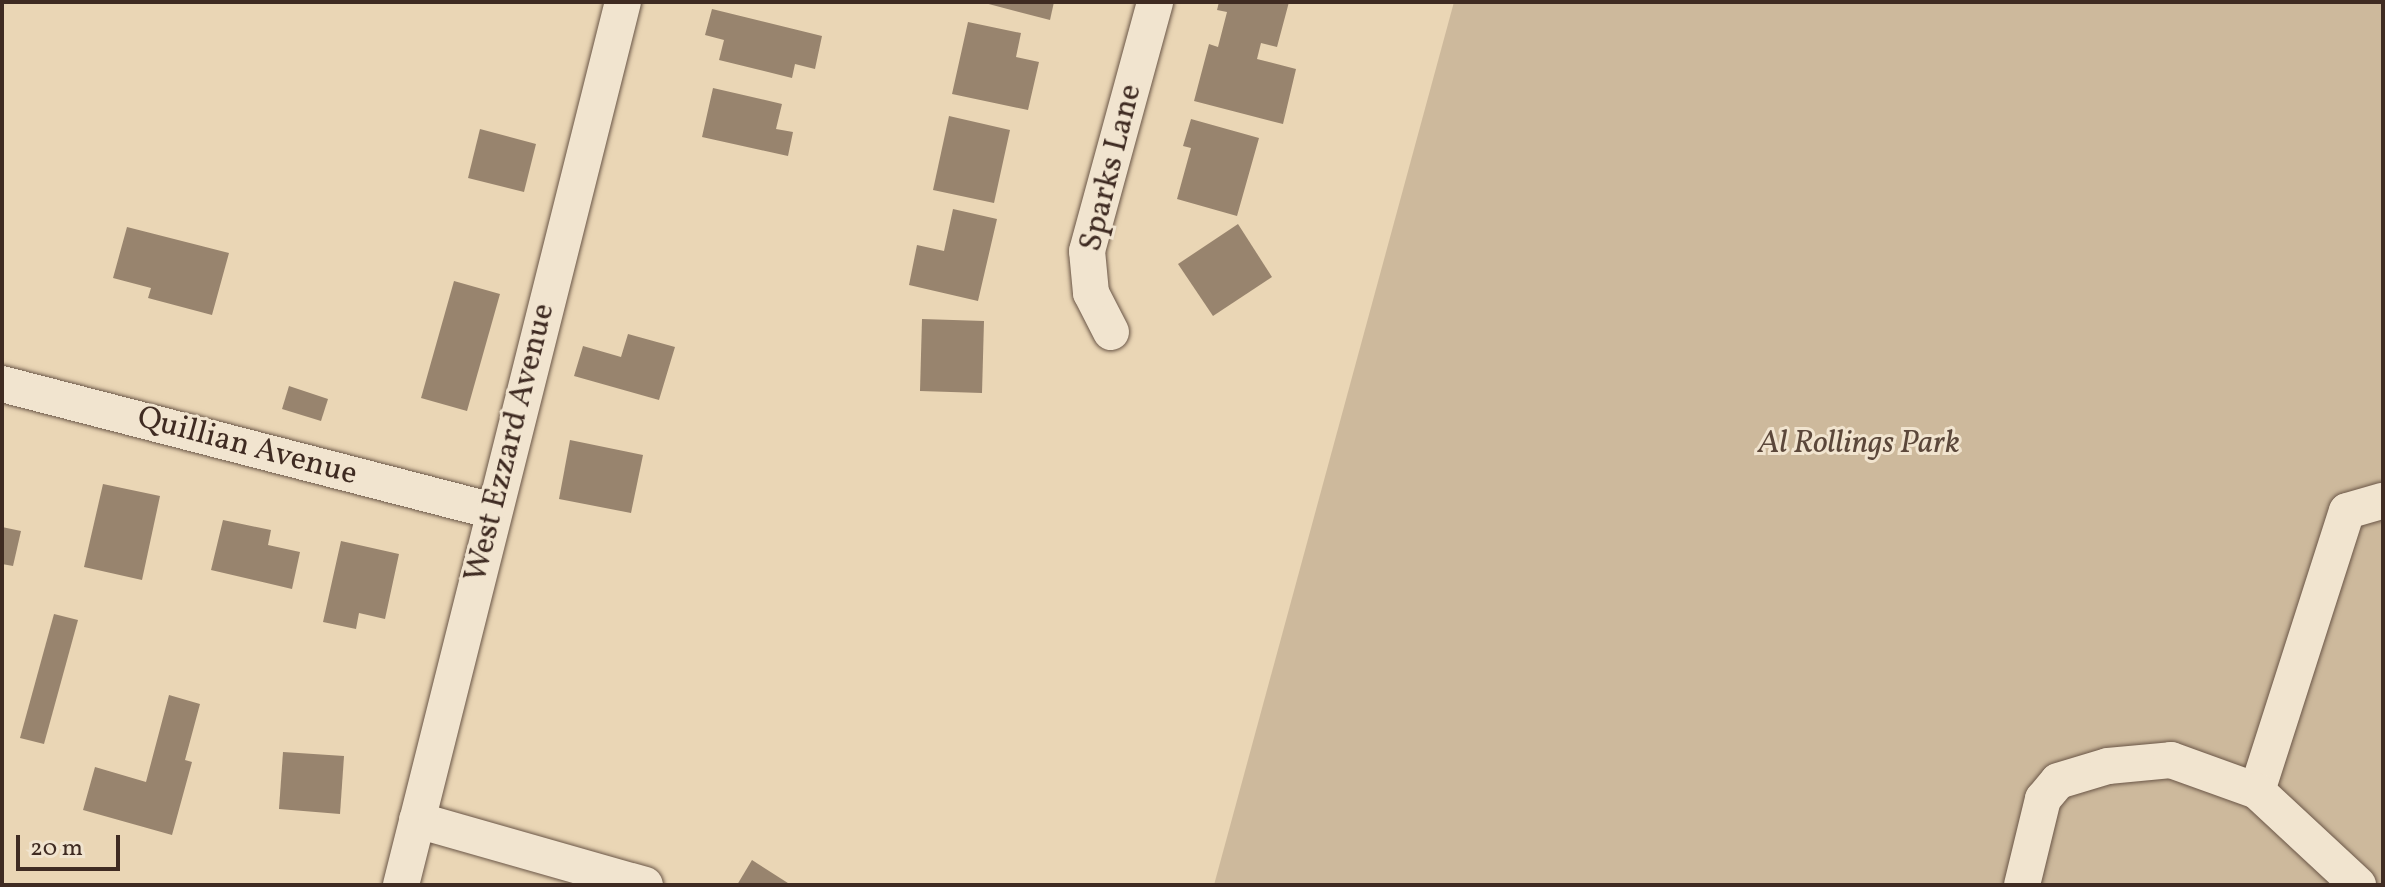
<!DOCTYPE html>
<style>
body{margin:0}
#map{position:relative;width:2385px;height:887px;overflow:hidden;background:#ead6b5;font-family:Vollkorn,serif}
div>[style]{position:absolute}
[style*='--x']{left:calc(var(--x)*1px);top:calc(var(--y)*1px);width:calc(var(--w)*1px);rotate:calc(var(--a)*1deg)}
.green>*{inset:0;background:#cdb99c}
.building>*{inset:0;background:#98846e}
.roads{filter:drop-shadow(0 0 2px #6a5647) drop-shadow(0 0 2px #6a5647)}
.minor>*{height:36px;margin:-18px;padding:0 18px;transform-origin:18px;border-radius:18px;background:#f1e4cf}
span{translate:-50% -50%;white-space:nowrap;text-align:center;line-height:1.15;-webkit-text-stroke:6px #f1e4cf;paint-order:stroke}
.street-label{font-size:32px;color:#3f2b22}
.park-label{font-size:32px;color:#5b473a;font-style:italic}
.frame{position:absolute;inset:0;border:4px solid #3f2b22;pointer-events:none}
.scale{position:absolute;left:16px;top:835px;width:104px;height:36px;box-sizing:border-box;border:4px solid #3f2b22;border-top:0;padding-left:10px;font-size:24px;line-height:28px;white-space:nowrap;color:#3f2b22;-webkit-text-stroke:6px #f1e4cf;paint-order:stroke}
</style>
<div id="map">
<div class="green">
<div style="clip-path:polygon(1454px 2px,2383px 2px,2383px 885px,1214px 885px)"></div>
</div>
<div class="building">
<div style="clip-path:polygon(981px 2px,1054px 2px,1050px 20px)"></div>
<div style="clip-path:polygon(1219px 2px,1289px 2px,1277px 47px,1261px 43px,1257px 59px,1296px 69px,1283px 124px,1194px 101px,1209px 44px,1218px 47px,1227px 12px,1217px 10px)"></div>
<div style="clip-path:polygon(712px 9px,822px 36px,815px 69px,795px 64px,792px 78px,719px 60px,724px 40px,705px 35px)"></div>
<div style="clip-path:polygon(968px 22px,1021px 33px,1016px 57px,1039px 62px,1028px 110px,952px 94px)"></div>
<div style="clip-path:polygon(713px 88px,782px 104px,776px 129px,793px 132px,788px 156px,702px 137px)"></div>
<div style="clip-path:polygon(949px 116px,1010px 130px,994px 203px,933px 190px)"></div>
<div style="clip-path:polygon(1191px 119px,1259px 138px,1237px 216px,1177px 199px,1191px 148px,1183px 146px)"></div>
<div style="clip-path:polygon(480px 129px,536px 144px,524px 192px,468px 178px)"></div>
<div style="clip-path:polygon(953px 209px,997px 219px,978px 301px,909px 285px,917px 245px,944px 251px)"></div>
<div style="clip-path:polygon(1238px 224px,1272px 277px,1213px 316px,1178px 264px)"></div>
<div style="clip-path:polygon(127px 227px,229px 253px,212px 315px,148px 298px,151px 288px,113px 278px)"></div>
<div style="clip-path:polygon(454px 281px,500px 294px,467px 411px,421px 398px)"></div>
<div style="clip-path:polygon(922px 319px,984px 321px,982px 393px,920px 391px)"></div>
<div style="clip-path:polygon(628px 334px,675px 347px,659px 400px,574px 376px,583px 346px,621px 357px)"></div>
<div style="clip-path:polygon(289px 386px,328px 399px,321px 421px,282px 409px)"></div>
<div style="clip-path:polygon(570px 440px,643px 455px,631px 513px,559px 499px)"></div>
<div style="clip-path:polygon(103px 484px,160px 496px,142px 580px,84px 567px)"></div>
<div style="clip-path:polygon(223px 520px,271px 530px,268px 545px,300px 552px,292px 589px,211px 570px)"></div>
<div style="clip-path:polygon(2px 527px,21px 531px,13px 566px,2px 564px)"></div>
<div style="clip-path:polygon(341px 541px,399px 554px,385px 619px,359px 613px,356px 629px,323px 622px)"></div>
<div style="clip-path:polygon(54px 614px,78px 620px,44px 744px,20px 738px)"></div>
<div style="clip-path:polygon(169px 695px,200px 704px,185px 760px,192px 762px,172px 835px,83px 810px,95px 767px,146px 782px)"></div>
<div style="clip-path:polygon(283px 752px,344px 756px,340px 814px,279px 809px)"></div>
<div style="clip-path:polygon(752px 860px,791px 885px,737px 885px)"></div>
</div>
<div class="roads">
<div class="minor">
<div style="--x:1111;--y:332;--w:44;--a:-117.1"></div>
<div style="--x:1091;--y:293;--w:42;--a:-95.4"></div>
<div style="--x:1087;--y:251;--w:258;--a:-74.7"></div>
<div style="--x:2;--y:384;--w:507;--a:14.5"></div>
<div style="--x:2257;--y:791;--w:294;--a:-72.2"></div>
<div style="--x:2347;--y:511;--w:37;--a:-16"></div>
<div style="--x:417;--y:820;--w:237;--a:15.9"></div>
<div style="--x:401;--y:885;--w:910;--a:-75.89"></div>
<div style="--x:2022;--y:885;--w:89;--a:-76.3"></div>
<div style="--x:2043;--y:799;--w:23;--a:-50"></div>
<div style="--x:2058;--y:781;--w:52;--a:-16.7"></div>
<div style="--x:2108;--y:766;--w:63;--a:-5.4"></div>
<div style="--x:2171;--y:760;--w:91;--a:19.8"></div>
<div style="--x:2257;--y:791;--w:138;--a:42.9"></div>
</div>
</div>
<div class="street-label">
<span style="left:1112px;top:168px;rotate:-76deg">Sparks Lane</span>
<span style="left:511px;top:443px;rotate:-76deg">West Ezzard Avenue</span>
<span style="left:247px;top:447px;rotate:15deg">Quillian Avenue</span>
</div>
<div class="park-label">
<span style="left:1859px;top:444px">Al Rollings Park</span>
</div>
<div class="frame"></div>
<div class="scale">20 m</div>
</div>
